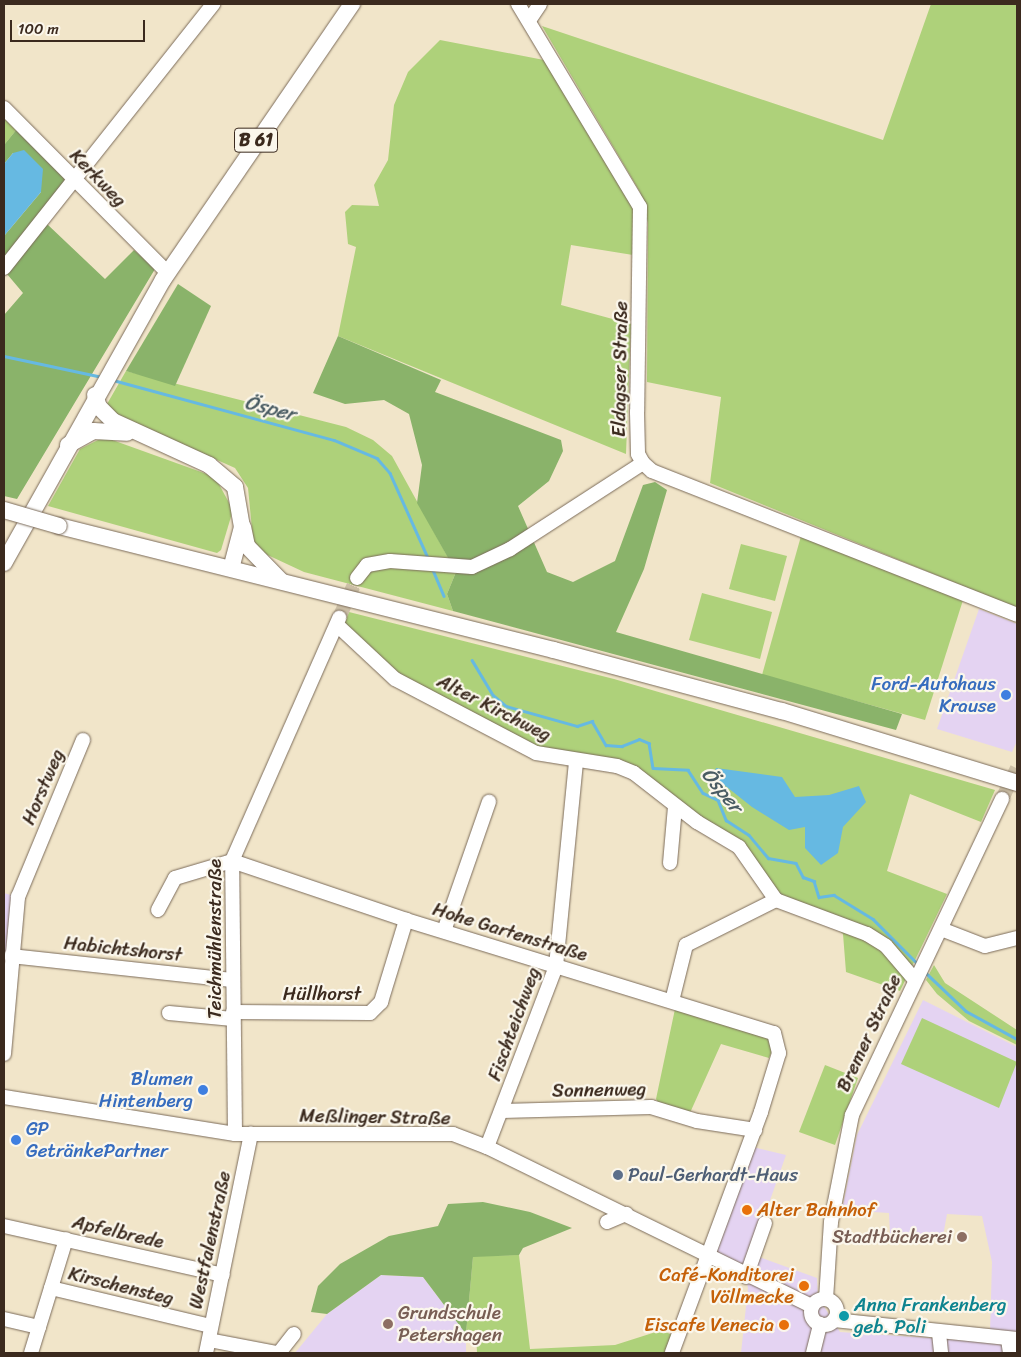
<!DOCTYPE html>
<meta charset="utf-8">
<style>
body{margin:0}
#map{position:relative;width:1021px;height:1357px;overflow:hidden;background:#f1e5c9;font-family:Sriracha,sans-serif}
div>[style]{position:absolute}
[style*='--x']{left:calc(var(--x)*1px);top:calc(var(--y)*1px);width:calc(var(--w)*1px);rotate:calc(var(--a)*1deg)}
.built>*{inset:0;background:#e4d3f2}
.green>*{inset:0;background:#aed17a}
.forest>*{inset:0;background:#8ab36a}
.water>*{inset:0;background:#66b9e2}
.stream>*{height:2.5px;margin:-1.25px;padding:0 1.25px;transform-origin:1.25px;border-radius:1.25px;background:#66b9e2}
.minor-tunnel>*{height:14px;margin-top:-7px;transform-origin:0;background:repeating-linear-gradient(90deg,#cdc0a7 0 14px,transparent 0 21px)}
.roads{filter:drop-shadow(0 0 1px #7b6b5a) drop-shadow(0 0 1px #7b6b5a)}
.minor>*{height:14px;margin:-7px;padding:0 7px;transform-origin:7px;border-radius:7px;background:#fff}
.minor>.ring{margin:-7px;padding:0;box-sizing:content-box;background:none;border:14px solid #fff;border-radius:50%}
.major>*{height:16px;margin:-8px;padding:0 8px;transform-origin:8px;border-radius:8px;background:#fff}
.bridges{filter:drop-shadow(0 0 1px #7b6b5a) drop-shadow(0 0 1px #7b6b5a)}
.major-bridge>*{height:16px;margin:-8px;padding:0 8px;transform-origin:8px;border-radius:8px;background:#fff}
.dots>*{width:14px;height:14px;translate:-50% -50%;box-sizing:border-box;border:2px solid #fbf7ec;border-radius:50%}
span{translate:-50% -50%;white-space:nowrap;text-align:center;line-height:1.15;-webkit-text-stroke:4.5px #fbf7ec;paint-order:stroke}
.shield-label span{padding:1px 4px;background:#fbf7ec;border:1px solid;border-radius:4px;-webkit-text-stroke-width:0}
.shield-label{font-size:18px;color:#3b2a1e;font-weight:700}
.street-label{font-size:19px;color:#3b2a1e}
.shop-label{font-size:19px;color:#366cbe}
.right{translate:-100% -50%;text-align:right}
.left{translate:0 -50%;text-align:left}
.service-label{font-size:19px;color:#4e5e75}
.food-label{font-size:19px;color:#c56008}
.education-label{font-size:19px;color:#785e54}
.culture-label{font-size:19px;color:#0d838f}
.water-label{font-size:20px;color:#4a5c63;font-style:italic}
.frame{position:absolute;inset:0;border:5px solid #3b2a1e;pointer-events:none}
.scale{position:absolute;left:10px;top:20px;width:135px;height:22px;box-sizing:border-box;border:2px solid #3b2a1e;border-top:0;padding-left:6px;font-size:15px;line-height:18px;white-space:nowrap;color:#3b2a1e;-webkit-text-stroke:4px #fbf7ec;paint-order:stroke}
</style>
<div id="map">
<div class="built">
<div style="clip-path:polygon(979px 609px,1017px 624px,1017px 741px,1012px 752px,937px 729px)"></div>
<div style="clip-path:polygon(4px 893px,14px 896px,4px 1021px)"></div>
<div style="clip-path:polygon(923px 1000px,1017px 1047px,1017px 1335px,990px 1333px,992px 1262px,982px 1216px,947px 1214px,943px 1236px,890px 1234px,889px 1213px,842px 1210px,857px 1135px)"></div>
<div style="clip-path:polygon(753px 1147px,786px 1155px,751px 1254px,817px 1278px,818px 1297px,840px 1332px,1006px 1343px,1007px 1353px,741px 1353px,748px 1288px,744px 1270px,717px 1255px,716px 1248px)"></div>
<div style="clip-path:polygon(381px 1275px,423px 1277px,466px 1334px,466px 1353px,295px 1353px,327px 1314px)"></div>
</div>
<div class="green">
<div style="clip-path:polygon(931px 4px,1017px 4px,1017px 608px,710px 483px,721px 397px,647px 382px,648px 223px,640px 192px,542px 26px,883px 140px)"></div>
<div style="clip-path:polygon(440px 40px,544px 60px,626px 194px,633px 209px,633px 255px,571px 245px,561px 305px,631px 324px,626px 454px,338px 336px,356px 247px,348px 244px,345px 212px,352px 205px,379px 206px,374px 185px,388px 160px,394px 105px,408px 72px)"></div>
<div style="clip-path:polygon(4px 116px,17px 129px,4px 145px)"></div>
<div style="clip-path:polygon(126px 371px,346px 427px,373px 440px,392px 456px,456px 572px,447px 594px,453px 611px,304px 572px,259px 551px,253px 539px,248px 488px,235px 468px,119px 416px,107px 404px)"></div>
<div style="clip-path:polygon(104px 437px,215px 477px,233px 510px,221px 550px,217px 553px,48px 506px,80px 449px)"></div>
<div style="clip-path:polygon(801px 536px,963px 600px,925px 720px,762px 675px)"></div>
<div style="clip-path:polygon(741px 544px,787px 556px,775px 601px,729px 589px)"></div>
<div style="clip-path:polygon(702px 593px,772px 612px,760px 659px,689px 640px)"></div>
<div style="clip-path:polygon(349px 612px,614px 679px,995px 790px,981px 822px,910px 794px,887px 871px,947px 894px,900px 991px,846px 972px,843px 934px,824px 915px,782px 896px,740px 839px,704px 820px,649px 778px,542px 749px,396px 674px,344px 622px)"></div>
<div style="clip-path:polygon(934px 965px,945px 983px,1017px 1030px,1017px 1045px,969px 1021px,937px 994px,926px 980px)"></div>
<div style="clip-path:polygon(675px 1009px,771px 1035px,775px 1043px,769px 1058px,721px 1044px,689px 1115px,660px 1106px,656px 1099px)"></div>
<div style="clip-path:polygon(922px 1018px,1017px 1062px,999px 1108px,901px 1064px)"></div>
<div style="clip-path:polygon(825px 1065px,858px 1078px,835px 1145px,799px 1132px)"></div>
<div style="clip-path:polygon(519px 1255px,530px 1349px,615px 1345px,662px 1330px,672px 1335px,664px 1353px,477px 1353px,476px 1330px,466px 1334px,473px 1256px)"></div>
</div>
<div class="forest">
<div style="clip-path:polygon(17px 129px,64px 176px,64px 188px,4px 263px,4px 236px,41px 192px,13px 153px,4px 164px,4px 145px)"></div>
<div style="clip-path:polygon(47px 224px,105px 279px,134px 250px,155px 269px,17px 499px,4px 496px,4px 315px,23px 293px,7px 274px)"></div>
<div style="clip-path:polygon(178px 284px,211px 306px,175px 386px,126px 371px)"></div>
<div style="clip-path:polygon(338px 336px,441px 380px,435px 392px,561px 440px,563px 451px,549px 481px,518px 506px,547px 572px,573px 582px,615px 561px,643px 485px,655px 482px,667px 490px,644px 569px,616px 632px,902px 714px,896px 730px,453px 611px,447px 594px,456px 572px,417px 503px,422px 465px,409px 414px,384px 400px,345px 404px,313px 393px)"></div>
<div style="clip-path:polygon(483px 1202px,530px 1212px,572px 1228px,523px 1248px,519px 1255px,473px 1257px,466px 1334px,423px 1277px,381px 1275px,327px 1314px,311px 1312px,318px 1286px,340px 1264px,389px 1236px,438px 1226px,448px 1204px)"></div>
</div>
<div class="water">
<div style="clip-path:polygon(24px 150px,43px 169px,41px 192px,4px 236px,4px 164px,13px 153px)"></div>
<div style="clip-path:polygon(716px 768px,782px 777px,795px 797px,829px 795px,859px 786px,866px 802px,843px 827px,838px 853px,821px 865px,805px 848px,805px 827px,789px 830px,752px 807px,713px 776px)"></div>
</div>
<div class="stream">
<div style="--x:4;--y:356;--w:100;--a:12.1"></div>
<div style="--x:113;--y:380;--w:229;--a:15.2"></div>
<div style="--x:334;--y:440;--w:47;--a:22.7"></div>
<div style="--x:377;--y:458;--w:20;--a:49"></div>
<div style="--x:390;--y:473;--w:93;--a:65.9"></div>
<div style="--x:433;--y:570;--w:28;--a:67"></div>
<div style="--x:472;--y:660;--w:41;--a:59"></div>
<div style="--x:493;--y:695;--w:17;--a:40"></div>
<div style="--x:506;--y:706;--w:74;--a:15.7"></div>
<div style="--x:577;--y:726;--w:16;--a:-18"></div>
<div style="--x:592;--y:721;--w:28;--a:60"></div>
<div style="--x:606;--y:745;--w:16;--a:4"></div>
<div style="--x:622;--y:746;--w:18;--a:-22"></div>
<div style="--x:639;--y:739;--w:11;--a:22"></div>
<div style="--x:649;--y:743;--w:25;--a:81"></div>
<div style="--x:653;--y:768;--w:35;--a:3"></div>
<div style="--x:688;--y:770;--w:27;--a:57"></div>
<div style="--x:703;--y:793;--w:17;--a:25"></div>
<div style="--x:718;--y:800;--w:22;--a:68"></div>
<div style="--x:726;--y:820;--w:27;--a:33"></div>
<div style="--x:749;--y:835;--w:30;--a:50"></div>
<div style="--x:768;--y:858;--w:28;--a:10"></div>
<div style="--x:796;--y:863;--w:16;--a:63"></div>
<div style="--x:803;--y:877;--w:12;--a:20"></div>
<div style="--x:814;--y:881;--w:17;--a:73"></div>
<div style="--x:819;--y:897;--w:15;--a:-8"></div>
<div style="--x:834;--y:895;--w:46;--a:31.6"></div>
<div style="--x:873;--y:919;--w:65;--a:45"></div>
<div style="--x:926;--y:973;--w:55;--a:43.5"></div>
<div style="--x:966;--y:1011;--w:58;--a:28.8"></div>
</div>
<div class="minor-tunnel">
<div style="--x:339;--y:618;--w:44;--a:-65.8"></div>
<div style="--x:1002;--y:799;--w:34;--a:-64"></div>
</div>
<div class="roads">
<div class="minor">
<div style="--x:518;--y:4;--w:237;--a:59"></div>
<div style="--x:640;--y:207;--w:205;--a:90.8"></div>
<div style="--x:637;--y:412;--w:42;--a:88.6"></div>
<div style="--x:638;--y:454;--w:10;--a:61"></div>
<div style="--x:643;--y:463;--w:12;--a:42"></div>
<div style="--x:652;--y:471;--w:392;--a:21.5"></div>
<div style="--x:530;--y:19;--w:18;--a:-56"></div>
<div style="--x:4;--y:108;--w:231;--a:45.2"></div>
<div style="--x:4;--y:268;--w:337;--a:-51.6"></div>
<div style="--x:357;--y:578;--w:16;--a:-52"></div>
<div style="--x:367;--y:565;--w:23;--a:-10"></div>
<div style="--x:390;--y:561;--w:82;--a:4.2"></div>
<div style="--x:472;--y:567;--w:42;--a:-25.3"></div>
<div style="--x:510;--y:549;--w:158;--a:-32.9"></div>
<div style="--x:337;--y:625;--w:79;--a:43"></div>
<div style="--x:395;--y:679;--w:159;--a:27.7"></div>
<div style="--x:536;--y:753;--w:82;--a:9.1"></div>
<div style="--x:617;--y:766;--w:18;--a:22"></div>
<div style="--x:634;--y:773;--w:80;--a:37.9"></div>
<div style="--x:697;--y:822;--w:49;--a:30.8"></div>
<div style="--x:739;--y:847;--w:65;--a:55.1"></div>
<div style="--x:776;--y:900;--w:97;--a:20.5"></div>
<div style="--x:867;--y:934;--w:22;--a:32"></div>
<div style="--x:886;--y:946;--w:45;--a:49.5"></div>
<div style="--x:232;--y:861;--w:184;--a:18.7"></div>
<div style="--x:406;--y:920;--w:385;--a:17.1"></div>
<div style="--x:774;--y:1033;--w:21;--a:76"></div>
<div style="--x:779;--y:1053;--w:62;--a:107"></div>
<div style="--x:761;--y:1112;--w:257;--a:110.3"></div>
<div style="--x:670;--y:863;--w:56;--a:-84.9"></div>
<div style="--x:158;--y:910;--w:36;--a:-62"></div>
<div style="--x:175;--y:878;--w:59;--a:-16.6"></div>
<div style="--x:941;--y:929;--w:47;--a:21.1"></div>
<div style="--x:985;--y:946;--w:33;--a:-14"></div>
<div style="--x:444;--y:931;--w:137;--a:-70.8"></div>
<div style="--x:11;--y:956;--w:222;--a:6.2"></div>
<div style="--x:672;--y:1001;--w:58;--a:-76"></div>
<div style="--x:686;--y:945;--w:101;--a:-26.6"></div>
<div style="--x:233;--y:1012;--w:137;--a:0.4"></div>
<div style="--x:370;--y:1013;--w:16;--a:-45"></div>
<div style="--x:381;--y:1002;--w:86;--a:-73"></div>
<div style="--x:169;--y:1013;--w:64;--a:5.4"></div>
<div style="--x:4;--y:1054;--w:158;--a:-84.9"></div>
<div style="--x:18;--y:897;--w:170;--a:-67.5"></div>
<div style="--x:4;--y:1097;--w:234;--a:9.1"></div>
<div style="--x:235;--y:1134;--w:218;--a:0"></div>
<div style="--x:453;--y:1134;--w:36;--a:21"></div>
<div style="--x:487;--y:1147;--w:362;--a:26.1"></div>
<div style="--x:502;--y:1111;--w:149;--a:-1.5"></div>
<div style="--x:651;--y:1107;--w:48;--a:16.9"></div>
<div style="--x:697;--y:1121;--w:59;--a:8.8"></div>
<div style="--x:235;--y:1134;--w:273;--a:-90.6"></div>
<div style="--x:232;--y:861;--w:266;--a:-66.2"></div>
<div style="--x:487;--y:1147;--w:194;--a:-69.1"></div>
<div style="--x:556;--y:966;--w:206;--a:-84.4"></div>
<div style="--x:607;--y:1222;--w:21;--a:-23"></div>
<div style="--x:4;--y:1226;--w:224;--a:12.6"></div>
<div style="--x:746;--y:1277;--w:57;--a:-70.6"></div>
<div style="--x:51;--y:1288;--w:164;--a:13.4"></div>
<div style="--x:826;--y:1299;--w:77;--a:-86.3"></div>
<div style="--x:831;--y:1222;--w:109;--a:-78.9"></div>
<div style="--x:852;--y:1115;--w:350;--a:-64.6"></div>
<div class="ring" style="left:811px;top:1299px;width:12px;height:12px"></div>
<div style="--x:4;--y:1319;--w:36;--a:13"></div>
<div style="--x:834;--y:1320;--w:184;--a:5.9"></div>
<div style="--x:939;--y:1333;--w:20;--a:84"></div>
<div style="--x:1008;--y:1339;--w:14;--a:82"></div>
<div style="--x:209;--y:1340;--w:68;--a:11"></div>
<div style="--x:31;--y:1353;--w:119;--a:-72.9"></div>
<div style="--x:206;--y:1353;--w:224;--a:-78.4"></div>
<div style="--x:279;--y:1353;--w:24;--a:-52"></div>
<div style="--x:813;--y:1353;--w:30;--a:-76"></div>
</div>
<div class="major">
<div style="--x:95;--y:395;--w:13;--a:72"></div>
<div style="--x:99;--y:407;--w:20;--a:45"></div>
<div style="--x:113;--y:421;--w:106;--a:24.6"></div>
<div style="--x:209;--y:465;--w:34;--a:40"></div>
<div style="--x:235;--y:487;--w:41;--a:80.1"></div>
<div style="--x:242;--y:527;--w:43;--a:104.7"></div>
<div style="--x:68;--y:445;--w:29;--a:-29"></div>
<div style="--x:93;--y:431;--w:34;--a:3"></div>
<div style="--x:59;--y:526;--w:510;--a:14.06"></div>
<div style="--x:554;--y:650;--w:236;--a:15"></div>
<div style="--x:782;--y:711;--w:246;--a:17"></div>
<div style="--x:243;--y:527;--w:19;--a:78"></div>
<div style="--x:247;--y:546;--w:49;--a:45.8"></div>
<div style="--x:4;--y:563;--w:325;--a:-60.7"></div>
<div style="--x:163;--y:280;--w:335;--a:-55.6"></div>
</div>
</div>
<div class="bridges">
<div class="major-bridge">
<div style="--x:4;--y:510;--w:57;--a:16.2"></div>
</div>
</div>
<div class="dots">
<div style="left:1006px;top:695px;background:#3f7fe0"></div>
<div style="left:203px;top:1090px;background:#3f7fe0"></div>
<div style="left:16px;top:1140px;background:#3f7fe0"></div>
<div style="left:618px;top:1175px;background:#5c6f8a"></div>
<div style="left:747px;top:1210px;background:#e8710a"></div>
<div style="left:962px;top:1237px;background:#8d6e63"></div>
<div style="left:804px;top:1286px;background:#e8710a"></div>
<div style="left:844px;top:1316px;background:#0f9aa8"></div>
<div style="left:388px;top:1324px;background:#8d6e63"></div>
<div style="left:784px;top:1325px;background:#e8710a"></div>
</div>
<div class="shield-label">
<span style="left:256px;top:140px">B 61</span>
</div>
<div class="street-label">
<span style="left:98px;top:178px;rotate:46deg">Kerkweg</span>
<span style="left:620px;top:369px;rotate:-89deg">Eldagser Straße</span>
<span style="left:494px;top:708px;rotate:27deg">Alter Kirchweg</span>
<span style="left:43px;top:787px;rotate:-67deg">Horstweg</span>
<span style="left:510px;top:932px;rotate:17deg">Hohe Gartenstraße</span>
<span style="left:215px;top:939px;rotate:-90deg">Teichmühlenstraße</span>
<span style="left:123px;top:949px;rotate:6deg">Habichtshorst</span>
<span style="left:322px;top:994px">Hüllhorst</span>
<span style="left:514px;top:1024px;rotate:-70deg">Fischteichweg</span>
<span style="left:869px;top:1033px;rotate:-65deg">Bremer Straße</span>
<span style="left:599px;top:1090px;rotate:-1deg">Sonnenweg</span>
<span style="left:375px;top:1117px;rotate:1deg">Meßlinger Straße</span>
<span style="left:118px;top:1232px;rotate:13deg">Apfelbrede</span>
<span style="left:210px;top:1240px;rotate:-78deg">Westfalenstraße</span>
<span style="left:121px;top:1286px;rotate:14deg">Kirschensteg</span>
</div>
<div class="shop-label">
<span class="right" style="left:996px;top:695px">Ford-Autohaus<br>Krause</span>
<span class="right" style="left:193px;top:1090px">Blumen<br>Hintenberg</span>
<span class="left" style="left:26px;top:1140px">GP<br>GetränkePartner</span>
</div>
<div class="service-label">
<span class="left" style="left:628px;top:1175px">Paul-Gerhardt-Haus</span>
</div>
<div class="food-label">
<span class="left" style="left:757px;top:1210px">Alter Bahnhof</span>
<span class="right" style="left:794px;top:1286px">Café-Konditorei<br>Völlmecke</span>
<span class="right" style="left:774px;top:1325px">Eiscafe Venecia</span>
</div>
<div class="education-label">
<span class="right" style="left:952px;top:1237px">Stadtbücherei</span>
<span class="left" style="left:398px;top:1324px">Grundschule<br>Petershagen</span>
</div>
<div class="culture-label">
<span class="left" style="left:854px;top:1316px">Anna Frankenberg<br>geb. Poli</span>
</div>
<div class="water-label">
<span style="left:270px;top:408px;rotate:15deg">Ösper</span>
<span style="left:722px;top:790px;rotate:51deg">Ösper</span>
</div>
<div class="frame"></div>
<div class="scale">100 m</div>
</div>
